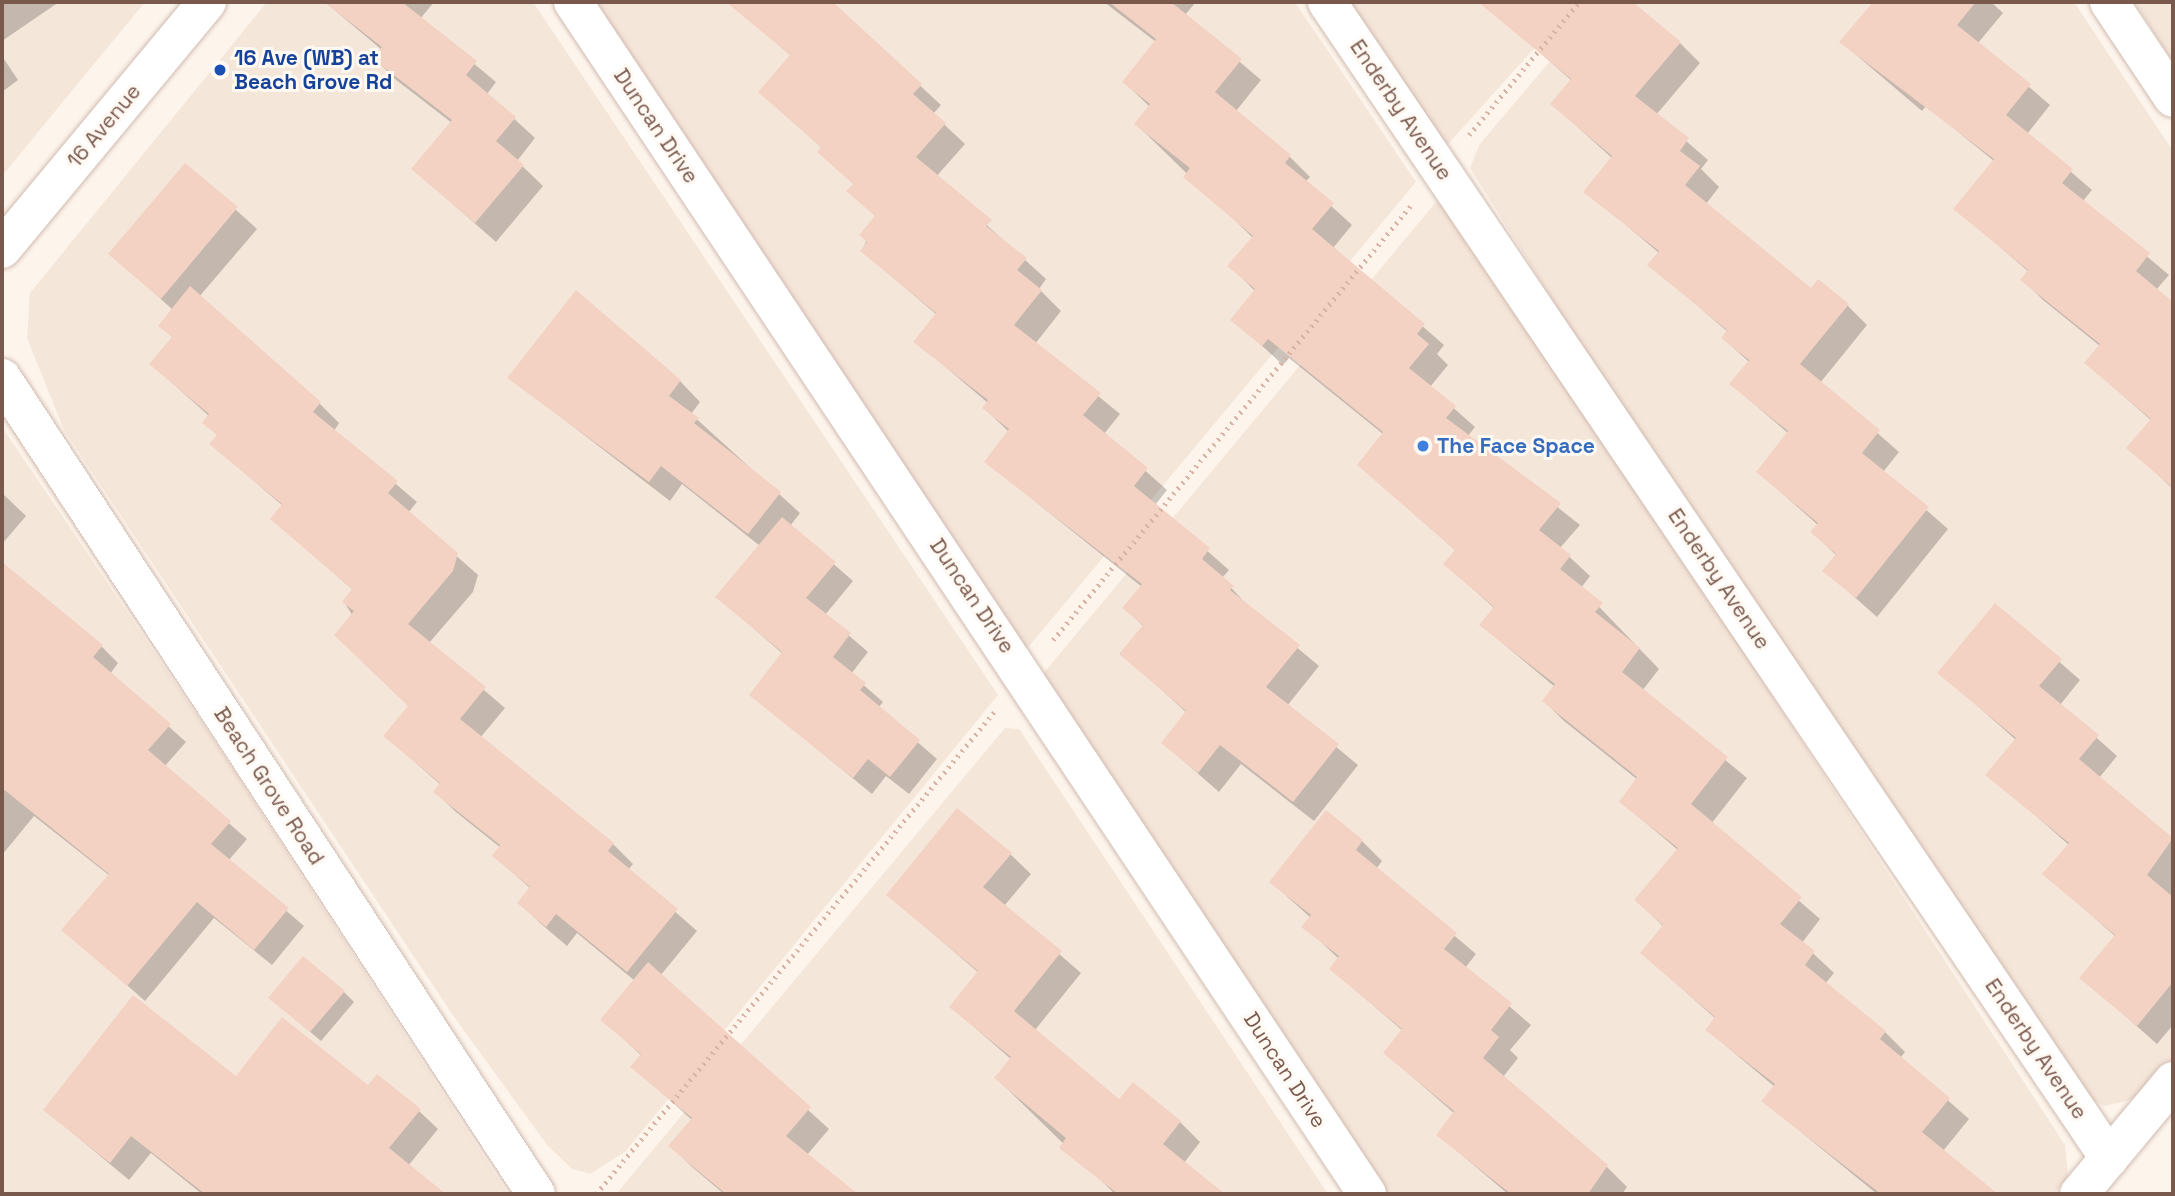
<!DOCTYPE html>
<style>
body{margin:0}
#map{position:relative;width:2175px;height:1196px;overflow:hidden;background:#fdf5ec;font-family:"Space Grotesk",sans-serif}
div>[style]{position:absolute}
[style*='--x']{left:calc(var(--x)*1px);top:calc(var(--y)*1px);width:calc(var(--w)*1px);rotate:calc(var(--a)*1deg)}
.residential>*{inset:0;background:#f5e6da}
.shadow>*{inset:0;background:#0003}
.building>*{inset:0;background:#f3d2c3}
.path>*{height:4.5px;margin-top:-2.25px;transform-origin:0;background:repeating-linear-gradient(90deg,#d9b4a5 0 2px,transparent 0 7px)}
.roads{filter:drop-shadow(0 0 2px #d1bbb0) drop-shadow(0 0 2px #d1bbb0)}
.minor>*{height:38px;margin:-19px;padding:0 19px;transform-origin:19px;border-radius:19px;background:#fff}
.tertiary>*{height:38px;margin:-19px;padding:0 19px;transform-origin:19px;border-radius:19px;background:#fff}
.dots>*{width:19px;height:19px;translate:-50% -50%;box-sizing:border-box;border:4px solid #fff9f3;border-radius:50%}
span{translate:-50% -50%;white-space:nowrap;text-align:center;line-height:1.15;-webkit-text-stroke:6px #fff9f3;paint-order:stroke}
.transit-label{font-size:21px;color:#164399;font-weight:700}
.left{translate:0 -50%;text-align:left}
.street-label{font-size:21px;color:#7a594d}
.shop-label{font-size:21px;color:#366cbe;font-weight:700}
.frame{position:absolute;inset:0;border:4px solid #7a594d;pointer-events:none}
</style>
<div id="map">
<div class="residential">
<div style="clip-path:polygon(2px 2px,145px 2px,2px 176px)"></div>
<div style="clip-path:polygon(267px 2px,533px 2px,998px 695px,625px 1152px,590px 1174px,572px 1169px,547px 1145px,452px 1014px,64px 430px,27px 338px,30px 293px)"></div>
<div style="clip-path:polygon(589px 2px,1295px 2px,1416px 182px,1026px 650px)"></div>
<div style="clip-path:polygon(1342px 2px,1576px 2px,1439px 154px)"></div>
<div style="clip-path:polygon(1600px 2px,2074px 2px,2173px 151px,2173px 1060px,2135px 1099px,2104px 1106px,2087px 1097px,1641px 441px,1470px 168px,1479px 145px)"></div>
<div style="clip-path:polygon(2135px 2px,2173px 2px,2173px 63px,2147px 21px)"></div>
<div style="clip-path:polygon(1435px 203px,1448px 204px,1500px 278px,2065px 1145px,2068px 1177px,2054px 1194px,1386px 1194px,1042px 675px)"></div>
<div style="clip-path:polygon(2px 427px,223px 754px,508px 1194px,2px 1194px)"></div>
<div style="clip-path:polygon(1005px 728px,1019px 729px,1328px 1194px,616px 1194px)"></div>
</div>
<div class="shadow">
<div style="clip-path:polygon(2px 2px,59px 2px,2px 41px)"></div>
<div style="clip-path:polygon(325px 2px,434px 2px,420px 19px,496px 82px,487px 94px,535px 138px,517px 161px,543px 186px,496px 242px,413px 169px,452px 123px,395px 79px,375px 59px,382px 50px)"></div>
<div style="clip-path:polygon(730px 2px,830px 2px,941px 105px,933px 114px,965px 144px,935px 178px,1046px 279px,1039px 289px,1061px 311px,1035px 344px,1120px 414px,1104px 434px,1167px 490px,1155px 505px,1229px 570px,1222px 578px,1251px 609px,1319px 666px,1287px 706px,1358px 765px,1314px 821px,1241px 764px,1219px 792px,1163px 743px,1187px 713px,1122px 654px,1144px 627px,1125px 608px,1142px 587px,986px 462px,1009px 432px,984px 408px,988px 403px,916px 342px,937px 315px,862px 251px,876px 217px,849px 191px,854px 185px,822px 148px,760px 92px,791px 56px)"></div>
<div style="clip-path:polygon(1104px 2px,1196px 2px,1185px 15px,1261px 80px,1236px 111px,1290px 157px,1310px 177px,1305px 182px,1352px 225px,1333px 248px,1444px 345px,1437px 354px,1448px 365px,1430px 387px,1475px 427px,1468px 436px,1580px 525px,1560px 548px,1590px 576px,1581px 588px,1659px 669px,1642px 691px,1747px 778px,1711px 824px,1820px 919px,1802px 943px,1834px 973px,1825px 984px,1885px 1032px,1905px 1052px,1900px 1058px,1969px 1119px,1943px 1151px,1995px 1194px,1877px 1194px,1763px 1101px,1775px 1087px,1707px 1030px,1716px 1019px,1642px 953px,1664px 927px,1636px 900px,1678px 850px,1621px 802px,1638px 780px,1564px 721px,1544px 701px,1555px 687px,1481px 625px,1494px 608px,1445px 564px,1456px 551px,1359px 465px,1383px 434px,1289px 358px,1283px 365px,1233px 319px,1255px 291px,1230px 266px,1253px 238px,1136px 124px,1150px 107px,1124px 82px,1156px 42px)"></div>
<div style="clip-path:polygon(1494px 2px,1631px 2px,1680px 43px,1700px 63px,1656px 115px,1708px 160px,1701px 169px,1719px 187px,1706px 204px,1811px 291px,1847px 305px,1867px 325px,1820px 383px,1899px 452px,1883px 472px,1948px 529px,1877px 617px,1825px 571px,1837px 556px,1812px 532px,1818px 525px,1758px 472px,1789px 434px,1731px 384px,1749px 362px,1723px 338px,1728px 332px,1650px 265px,1659px 253px,1586px 191px,1612px 158px,1552px 104px,1572px 81px,1489px 8px)"></div>
<div style="clip-path:polygon(1875px 2px,1991px 2px,2003px 13px,1978px 43px,2050px 105px,2027px 134px,2092px 190px,2082px 202px,2169px 275px,2156px 290px,2173px 304px,2173px 489px,2129px 448px,2152px 421px,2086px 363px,2100px 346px,2043px 300px,2023px 280px,2029px 272px,1956px 209px,1994px 161px,1926px 106px,1922px 111px,1841px 42px)"></div>
<div style="clip-path:polygon(2px 56px,18px 80px,2px 92px)"></div>
<div style="clip-path:polygon(186px 165px,257px 229px,199px 297px,319px 403px,339px 423px,334px 431px,417px 502px,408px 513px,478px 575px,473px 592px,429px 643px,505px 708px,480px 738px,613px 844px,633px 864px,628px 870px,697px 931px,660px 976px,829px 1129px,807px 1155px,855px 1194px,724px 1194px,691px 1166px,671px 1146px,692px 1120px,633px 1067px,642px 1056px,603px 1020px,635px 981px,577px 933px,567px 946px,540px 923px,520px 903px,531px 889px,494px 856px,501px 848px,456px 812px,435px 792px,441px 785px,385px 736px,410px 706px,344px 602px,353px 590px,272px 519px,283px 506px,211px 444px,218px 436px,204px 422px,209px 416px,151px 364px,173px 338px,160px 326px,173px 310px,111px 254px)"></div>
<div style="clip-path:polygon(510px 378px,680px 381px,700px 402px,691px 414px,800px 513px,790px 526px,853px 581px,825px 615px,868px 652px,851px 674px,883px 702px,878px 708px,937px 759px,909px 794px,886px 776px,872px 794px,751px 695px,783px 654px,717px 597px,760px 546px,682px 484px,670px 501px)"></div>
<div style="clip-path:polygon(2px 493px,26px 516px,2px 544px)"></div>
<div style="clip-path:polygon(2px 564px,102px 647px,118px 663px,110px 674px,186px 742px,164px 767px,247px 839px,228px 861px,304px 926px,272px 965px,214px 918px,145px 1001px,64px 930px,110px 876px,34px 816px,2px 855px)"></div>
<div style="clip-path:polygon(1996px 606px,2080px 680px,2060px 705px,2117px 756px,2099px 778px,2173px 840px,2173px 1025px,2157px 1044px,2082px 978px,2116px 937px,2045px 874px,2069px 845px,1988px 774px,2016px 740px,1940px 673px)"></div>
<div style="clip-path:polygon(1362px 841px,1382px 861px,1376px 869px,1476px 954px,1465px 968px,1531px 1025px,1510px 1050px,1518px 1058px,1503px 1077px,1607px 1167px,1627px 1187px,1622px 1194px,1508px 1194px,1438px 1135px,1455px 1114px,1385px 1053px,1403px 1031px,1331px 969px,1339px 959px,1304px 926px,1311px 918px,1271px 882px)"></div>
<div style="clip-path:polygon(1010px 854px,1031px 874px,1004px 906px,1081px 973px,1035px 1030px,1120px 1101px,1180px 1122px,1200px 1142px,1184px 1163px,1222px 1194px,1115px 1194px,996px 1078px,1012px 1060px,951px 1007px,979px 973px,888px 895px)"></div>
<div style="clip-path:polygon(344px 992px,354px 1002px,321px 1041px,281px 1007px)"></div>
<div style="clip-path:polygon(236px 1078px,368px 1087px,419px 1111px,438px 1129px,408px 1166px,443px 1194px,202px 1194px,151px 1153px,129px 1180px,45px 1110px)"></div>
</div>
<div class="building">
<div style="clip-path:polygon(324px 2px,402px 2px,477px 61px,466px 75px,516px 117px,496px 141px,524px 165px,475px 223px,411px 169px,452px 120px,373px 59px,382px 47px)"></div>
<div style="clip-path:polygon(726px 2px,833px 2px,922px 84px,913px 94px,946px 123px,916px 157px,992px 220px,986px 226px,1027px 258px,1017px 270px,1042px 290px,1014px 325px,1101px 393px,1083px 415px,1148px 468px,1134px 486px,1210px 548px,1202px 559px,1234px 586px,1230px 590px,1300px 645px,1266px 687px,1339px 744px,1293px 802px,1220px 745px,1198px 773px,1161px 743px,1186px 711px,1119px 654px,1143px 625px,1122px 608px,1142px 584px,984px 462px,1009px 429px,982px 408px,988px 400px,913px 342px,936px 313px,860px 251px,867px 242px,859px 235px,875px 216px,846px 191px,853px 184px,817px 152px,821px 147px,758px 92px,790px 55px)"></div>
<div style="clip-path:polygon(1109px 2px,1171px 2px,1242px 59px,1215px 92px,1291px 155px,1285px 163px,1334px 203px,1312px 229px,1425px 324px,1417px 334px,1429px 344px,1409px 368px,1456px 406px,1446px 418px,1561px 503px,1539px 530px,1571px 555px,1560px 569px,1603px 603px,1595px 612px,1640px 648px,1622px 672px,1728px 757px,1691px 804px,1802px 897px,1780px 924px,1815px 951px,1805px 965px,1886px 1031px,1880px 1039px,1950px 1098px,1922px 1132px,1998px 1194px,1881px 1194px,1761px 1101px,1775px 1084px,1705px 1030px,1715px 1017px,1640px 953px,1663px 925px,1634px 900px,1678px 848px,1619px 802px,1637px 777px,1542px 701px,1555px 684px,1479px 625px,1494px 607px,1443px 564px,1455px 550px,1357px 465px,1383px 432px,1268px 339px,1262px 346px,1230px 320px,1255px 289px,1227px 266px,1253px 236px,1183px 177px,1190px 168px,1134px 124px,1150px 104px,1122px 82px,1156px 39px)"></div>
<div style="clip-path:polygon(1478px 2px,1633px 2px,1681px 42px,1635px 96px,1689px 138px,1680px 151px,1700px 166px,1685px 185px,1811px 288px,1818px 279px,1849px 304px,1800px 364px,1880px 430px,1862px 453px,1929px 507px,1856px 598px,1822px 571px,1836px 554px,1810px 532px,1818px 523px,1756px 472px,1788px 431px,1729px 384px,1749px 360px,1721px 338px,1727px 330px,1647px 265px,1659px 251px,1583px 192px,1612px 156px,1550px 104px,1571px 79px)"></div>
<div style="clip-path:polygon(1873px 2px,1976px 2px,1957px 25px,2031px 84px,2006px 115px,2073px 169px,2062px 183px,2150px 253px,2136px 271px,2173px 302px,2173px 488px,2126px 448px,2151px 419px,2084px 363px,2100px 344px,2020px 280px,2028px 270px,1953px 209px,1994px 159px,1839px 42px)"></div>
<div style="clip-path:polygon(185px 163px,238px 207px,161px 299px,108px 254px)"></div>
<div style="clip-path:polygon(190px 286px,321px 402px,313px 412px,398px 481px,388px 493px,458px 553px,453px 571px,408px 624px,486px 687px,460px 719px,614px 843px,608px 851px,678px 909px,627px 972px,556px 914px,546px 927px,517px 903px,530px 887px,492px 856px,500px 845px,433px 792px,440px 783px,383px 736px,408px 706px,334px 635px,354px 611px,342px 602px,352px 589px,270px 519px,282px 504px,209px 444px,217px 435px,202px 423px,209px 414px,149px 364px,172px 337px,158px 326px)"></div>
<div style="clip-path:polygon(576px 290px,681px 380px,669px 396px,699px 418px,694px 423px,781px 492px,748px 534px,661px 466px,649px 482px,507px 378px)"></div>
<div style="clip-path:polygon(782px 517px,836px 562px,806px 598px,851px 633px,833px 657px,866px 683px,860px 690px,920px 740px,890px 777px,868px 759px,853px 778px,749px 695px,782px 652px,715px 597px)"></div>
<div style="clip-path:polygon(2px 562px,103px 645px,93px 657px,171px 724px,148px 750px,231px 821px,211px 844px,289px 908px,254px 950px,197px 902px,127px 986px,61px 930px,109px 874px,2px 788px)"></div>
<div style="clip-path:polygon(1995px 603px,2062px 659px,2039px 686px,2099px 735px,2079px 759px,2173px 838px,2147px 875px,2173px 897px,2173px 982px,2137px 1026px,2079px 978px,2115px 935px,2042px 874px,2069px 843px,1985px 775px,2016px 738px,1937px 673px)"></div>
<div style="clip-path:polygon(957px 808px,1012px 853px,983px 887px,1062px 951px,1014px 1011px,1119px 1099px,1133px 1082px,1181px 1121px,1163px 1144px,1225px 1194px,1118px 1194px,1059px 1148px,1066px 1138px,994px 1078px,1011px 1057px,949px 1007px,978px 971px,886px 895px)"></div>
<div style="clip-path:polygon(1326px 810px,1363px 840px,1356px 850px,1457px 933px,1444px 949px,1512px 1003px,1491px 1030px,1499px 1037px,1483px 1058px,1608px 1165px,1588px 1194px,1511px 1194px,1436px 1135px,1454px 1111px,1383px 1053px,1402px 1029px,1329px 969px,1339px 956px,1301px 927px,1311px 915px,1269px 882px)"></div>
<div style="clip-path:polygon(303px 956px,345px 991px,310px 1032px,268px 998px)"></div>
<div style="clip-path:polygon(648px 962px,811px 1107px,786px 1136px,858px 1194px,726px 1194px,668px 1146px,692px 1118px,630px 1067px,641px 1054px,600px 1020px)"></div>
<div style="clip-path:polygon(133px 995px,236px 1076px,282px 1017px,368px 1085px,377px 1074px,421px 1109px,389px 1148px,446px 1194px,205px 1194px,131px 1136px,110px 1163px,43px 1110px)"></div>
</div>
<div class="path">
<div style="--x:1469;--y:135;--w:173;--a:-50.4"></div>
<div style="--x:1053;--y:640;--w:565;--a:-50.53"></div>
<div style="--x:596;--y:1194;--w:625;--a:-50.45"></div>
</div>
<div class="roads">
<div class="minor">
<div style="--x:573;--y:2;--w:1432;--a:56.33"></div>
<div style="--x:1327;--y:2;--w:1396;--a:55.92"></div>
<div style="--x:2109;--y:2;--w:115;--a:56.3"></div>
<div style="--x:2;--y:378;--w:975;--a:56.8"></div>
<div style="--x:2079;--y:1194;--w:147;--a:-50.2"></div>
</div>
<div class="tertiary">
<div style="--x:2;--y:249;--w:321;--a:-50.3"></div>
</div>
</div>
<div class="dots">
<div style="left:220px;top:70px;background:#1a4fb4"></div>
<div style="left:1423px;top:446px;background:#3f7fe0"></div>
</div>
<div class="transit-label">
<span class="left" style="left:234px;top:70px">16 Ave (WB) at<br>Beach Grove Rd</span>
</div>
<div class="street-label">
<span style="left:1401px;top:110px;rotate:56deg">Enderby Avenue</span>
<span style="left:104px;top:126px;rotate:-50deg">16 Avenue</span>
<span style="left:656px;top:126px;rotate:56deg">Duncan Drive</span>
<span style="left:1719px;top:579px;rotate:56deg">Enderby Avenue</span>
<span style="left:972px;top:596px;rotate:56deg">Duncan Drive</span>
<span style="left:269px;top:786px;rotate:57deg">Beach Grove Road</span>
<span style="left:2036px;top:1049px;rotate:56deg">Enderby Avenue</span>
<span style="left:1285px;top:1070px;rotate:57deg">Duncan Drive</span>
</div>
<div class="shop-label">
<span class="left" style="left:1437px;top:446px">The Face Space</span>
</div>
<div class="frame"></div>
</div>
